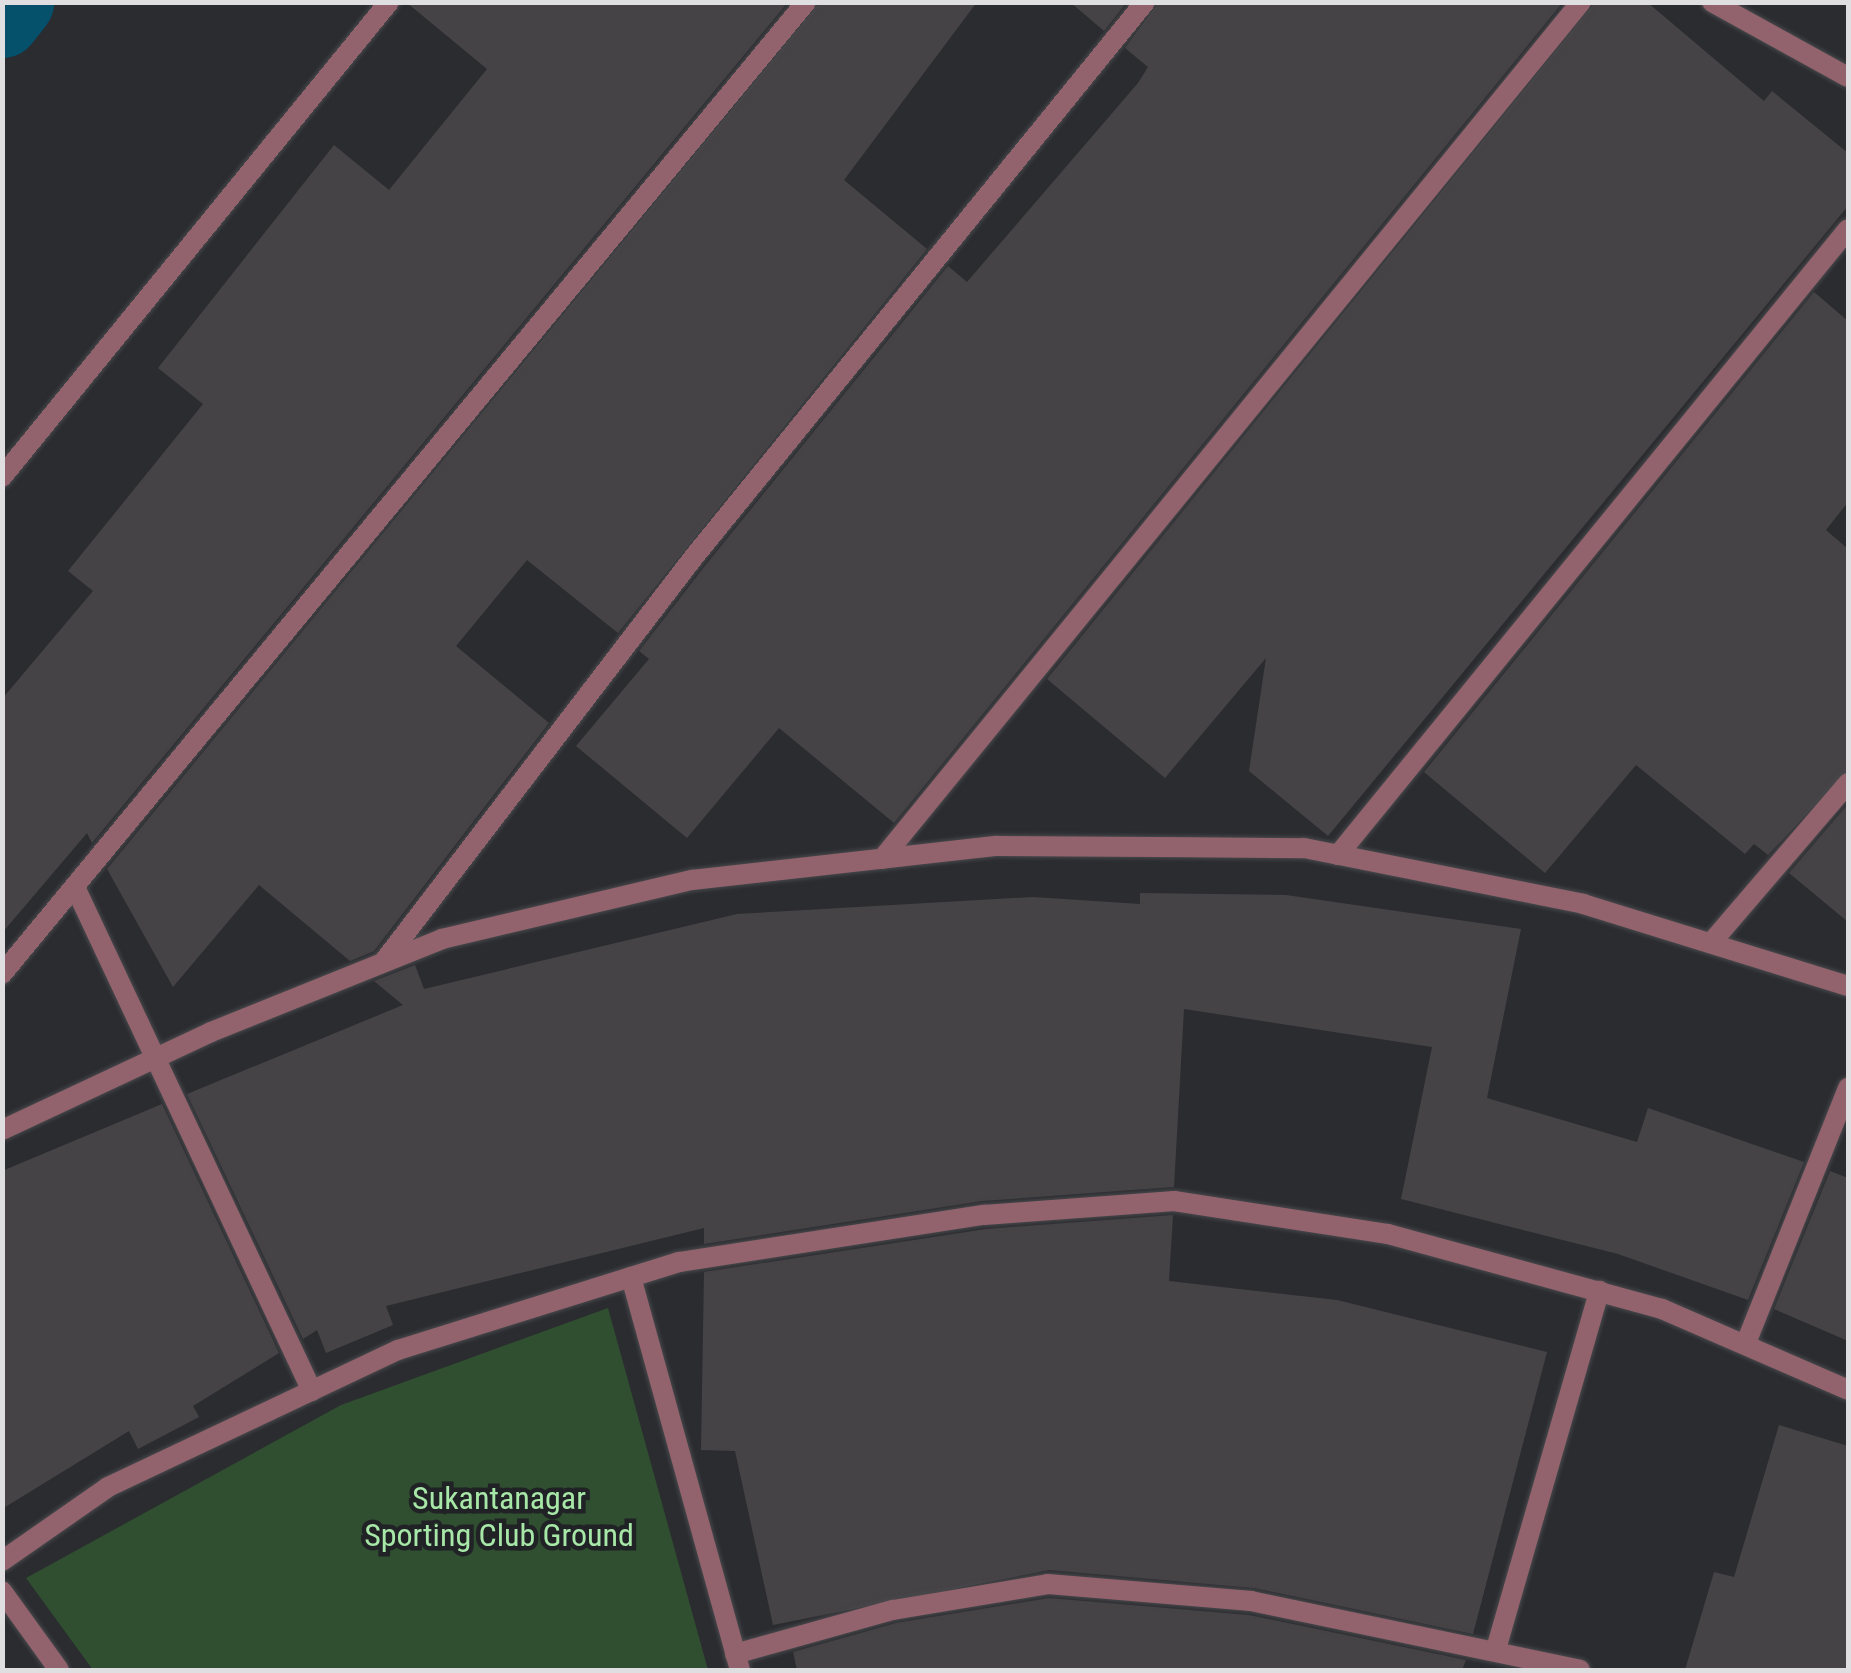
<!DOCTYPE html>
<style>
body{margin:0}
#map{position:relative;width:1851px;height:1673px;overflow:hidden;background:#2b2c30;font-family:"Roboto Condensed",sans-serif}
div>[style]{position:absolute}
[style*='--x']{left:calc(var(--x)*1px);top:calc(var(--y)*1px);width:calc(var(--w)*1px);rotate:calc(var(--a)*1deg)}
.green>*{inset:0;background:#304f30}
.canal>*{height:75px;margin:-37.5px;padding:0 37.5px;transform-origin:37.5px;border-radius:37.5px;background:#05506b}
.building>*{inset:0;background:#464346}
.roads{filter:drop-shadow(0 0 2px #48494c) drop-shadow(0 0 2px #48494c)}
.street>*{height:20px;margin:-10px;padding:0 10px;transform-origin:10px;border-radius:10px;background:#93636d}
span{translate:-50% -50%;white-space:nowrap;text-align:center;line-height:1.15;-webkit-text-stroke:9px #212226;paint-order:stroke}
.park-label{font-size:32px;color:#a7e7a7}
.frame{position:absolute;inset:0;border:5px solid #dfdfe2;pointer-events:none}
</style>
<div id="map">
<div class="green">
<div style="clip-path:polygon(608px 1308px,708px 1670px,93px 1670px,26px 1578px,341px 1405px)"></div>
</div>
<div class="canal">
<div style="--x:2;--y:20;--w:23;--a:-52"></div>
</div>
<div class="building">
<div style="clip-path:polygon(406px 2px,788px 2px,92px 843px,87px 833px,2px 933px,2px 699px,93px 591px,68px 571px,203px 404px,158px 368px,334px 145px,389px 190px,487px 69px)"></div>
<div style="clip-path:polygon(820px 2px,977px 2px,844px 180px,927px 249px,618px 633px,527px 560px,456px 646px,549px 723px,374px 951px,350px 961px,259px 885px,173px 987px,107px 869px)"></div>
<div style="clip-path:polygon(1070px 2px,1127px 2px,1104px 31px)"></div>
<div style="clip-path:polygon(1159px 2px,1563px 2px,894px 823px,779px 728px,687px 838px,576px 746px,649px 659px,639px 651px,704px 567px,948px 266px,967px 282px,1138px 83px,1148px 67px,1125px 48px)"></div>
<div style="clip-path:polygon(1595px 2px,1647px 2px,1764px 101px,1772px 91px,1848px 153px,1848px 206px,1328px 836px,1249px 771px,1266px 658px,1165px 778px,1047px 679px)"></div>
<div style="clip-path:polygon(1814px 292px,1848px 321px,1848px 502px,1826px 530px,1848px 549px,1848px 770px,1768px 855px,1754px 844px,1745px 854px,1636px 765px,1545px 873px,1424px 772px)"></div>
<div style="clip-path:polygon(1848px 804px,1848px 922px,1789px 873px)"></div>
<div style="clip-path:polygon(1140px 893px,1286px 895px,1521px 929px,1487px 1098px,1637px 1142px,1648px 1108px,1804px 1162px,1748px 1300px,1618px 1254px,1401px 1199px,1432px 1047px,1184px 1009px,1174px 1187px,982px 1201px,704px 1244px,704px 1228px,386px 1306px,393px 1325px,326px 1353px,317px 1330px,303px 1339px,187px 1094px,403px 1005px,374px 981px,415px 965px,424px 989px,737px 914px,1033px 897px,1140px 904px)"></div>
<div style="clip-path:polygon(162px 1104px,279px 1353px,193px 1406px,199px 1417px,138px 1449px,129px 1431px,2px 1509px,2px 1171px)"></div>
<div style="clip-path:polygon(1830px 1171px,1848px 1178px,1848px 1341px,1774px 1309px)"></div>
<div style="clip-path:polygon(1173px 1215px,1169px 1281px,1337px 1300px,1547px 1352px,1473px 1634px,1254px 1588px,1049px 1570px,773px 1625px,735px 1451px,701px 1450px,704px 1272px,986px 1229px)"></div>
<div style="clip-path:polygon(1779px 1425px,1848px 1446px,1848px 1670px,1685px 1670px,1714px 1572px,1734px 1577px)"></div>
<div style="clip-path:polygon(1049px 1598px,1249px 1615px,1466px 1660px,1462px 1670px,797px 1670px,793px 1652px,896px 1623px)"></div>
</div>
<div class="roads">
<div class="street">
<div style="--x:1712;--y:2;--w:155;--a:28.9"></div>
<div style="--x:2;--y:477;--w:613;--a:-50.83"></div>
<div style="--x:1338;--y:855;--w:807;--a:-50.83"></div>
<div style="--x:882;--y:859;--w:1106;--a:-50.8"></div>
<div style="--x:75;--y:887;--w:557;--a:64.82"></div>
<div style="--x:1711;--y:943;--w:211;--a:-49.4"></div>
<div style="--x:385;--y:960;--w:506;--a:-52.54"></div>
<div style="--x:693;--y:558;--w:717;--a:-50.89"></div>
<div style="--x:2;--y:974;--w:1261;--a:-50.4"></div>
<div style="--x:2;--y:1130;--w:231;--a:-25.1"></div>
<div style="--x:211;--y:1032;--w:249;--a:-21.9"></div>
<div style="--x:442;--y:939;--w:257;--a:-13.3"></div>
<div style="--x:692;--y:880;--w:307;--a:-6.4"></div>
<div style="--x:997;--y:846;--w:307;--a:0.4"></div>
<div style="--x:1304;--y:848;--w:285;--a:11.3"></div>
<div style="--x:1583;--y:904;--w:277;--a:17.2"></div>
<div style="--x:631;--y:1277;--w:408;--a:74.5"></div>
<div style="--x:1746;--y:1343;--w:275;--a:-68.2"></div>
<div style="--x:2;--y:1561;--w:129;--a:-34.9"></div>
<div style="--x:108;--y:1487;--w:321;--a:-25.3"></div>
<div style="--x:398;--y:1350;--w:294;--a:-17.4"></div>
<div style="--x:679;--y:1262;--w:309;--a:-8.8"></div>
<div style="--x:984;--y:1215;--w:191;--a:-4.2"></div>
<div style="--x:1174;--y:1201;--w:217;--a:8.8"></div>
<div style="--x:1388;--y:1234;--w:284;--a:15.3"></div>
<div style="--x:1662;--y:1309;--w:203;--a:23.5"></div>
<div style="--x:2;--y:1591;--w:97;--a:54.2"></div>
<div style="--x:1496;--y:1649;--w:373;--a:-73.9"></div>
<div style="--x:735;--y:1654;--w:164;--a:-15.6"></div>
<div style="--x:893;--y:1610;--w:157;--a:-9.5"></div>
<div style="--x:1048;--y:1584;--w:204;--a:4.8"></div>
<div style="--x:1251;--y:1601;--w:336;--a:11.8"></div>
</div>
</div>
<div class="park-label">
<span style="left:499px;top:1517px">Sukantanagar<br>Sporting Club Ground</span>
</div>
<div class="frame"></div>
</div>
